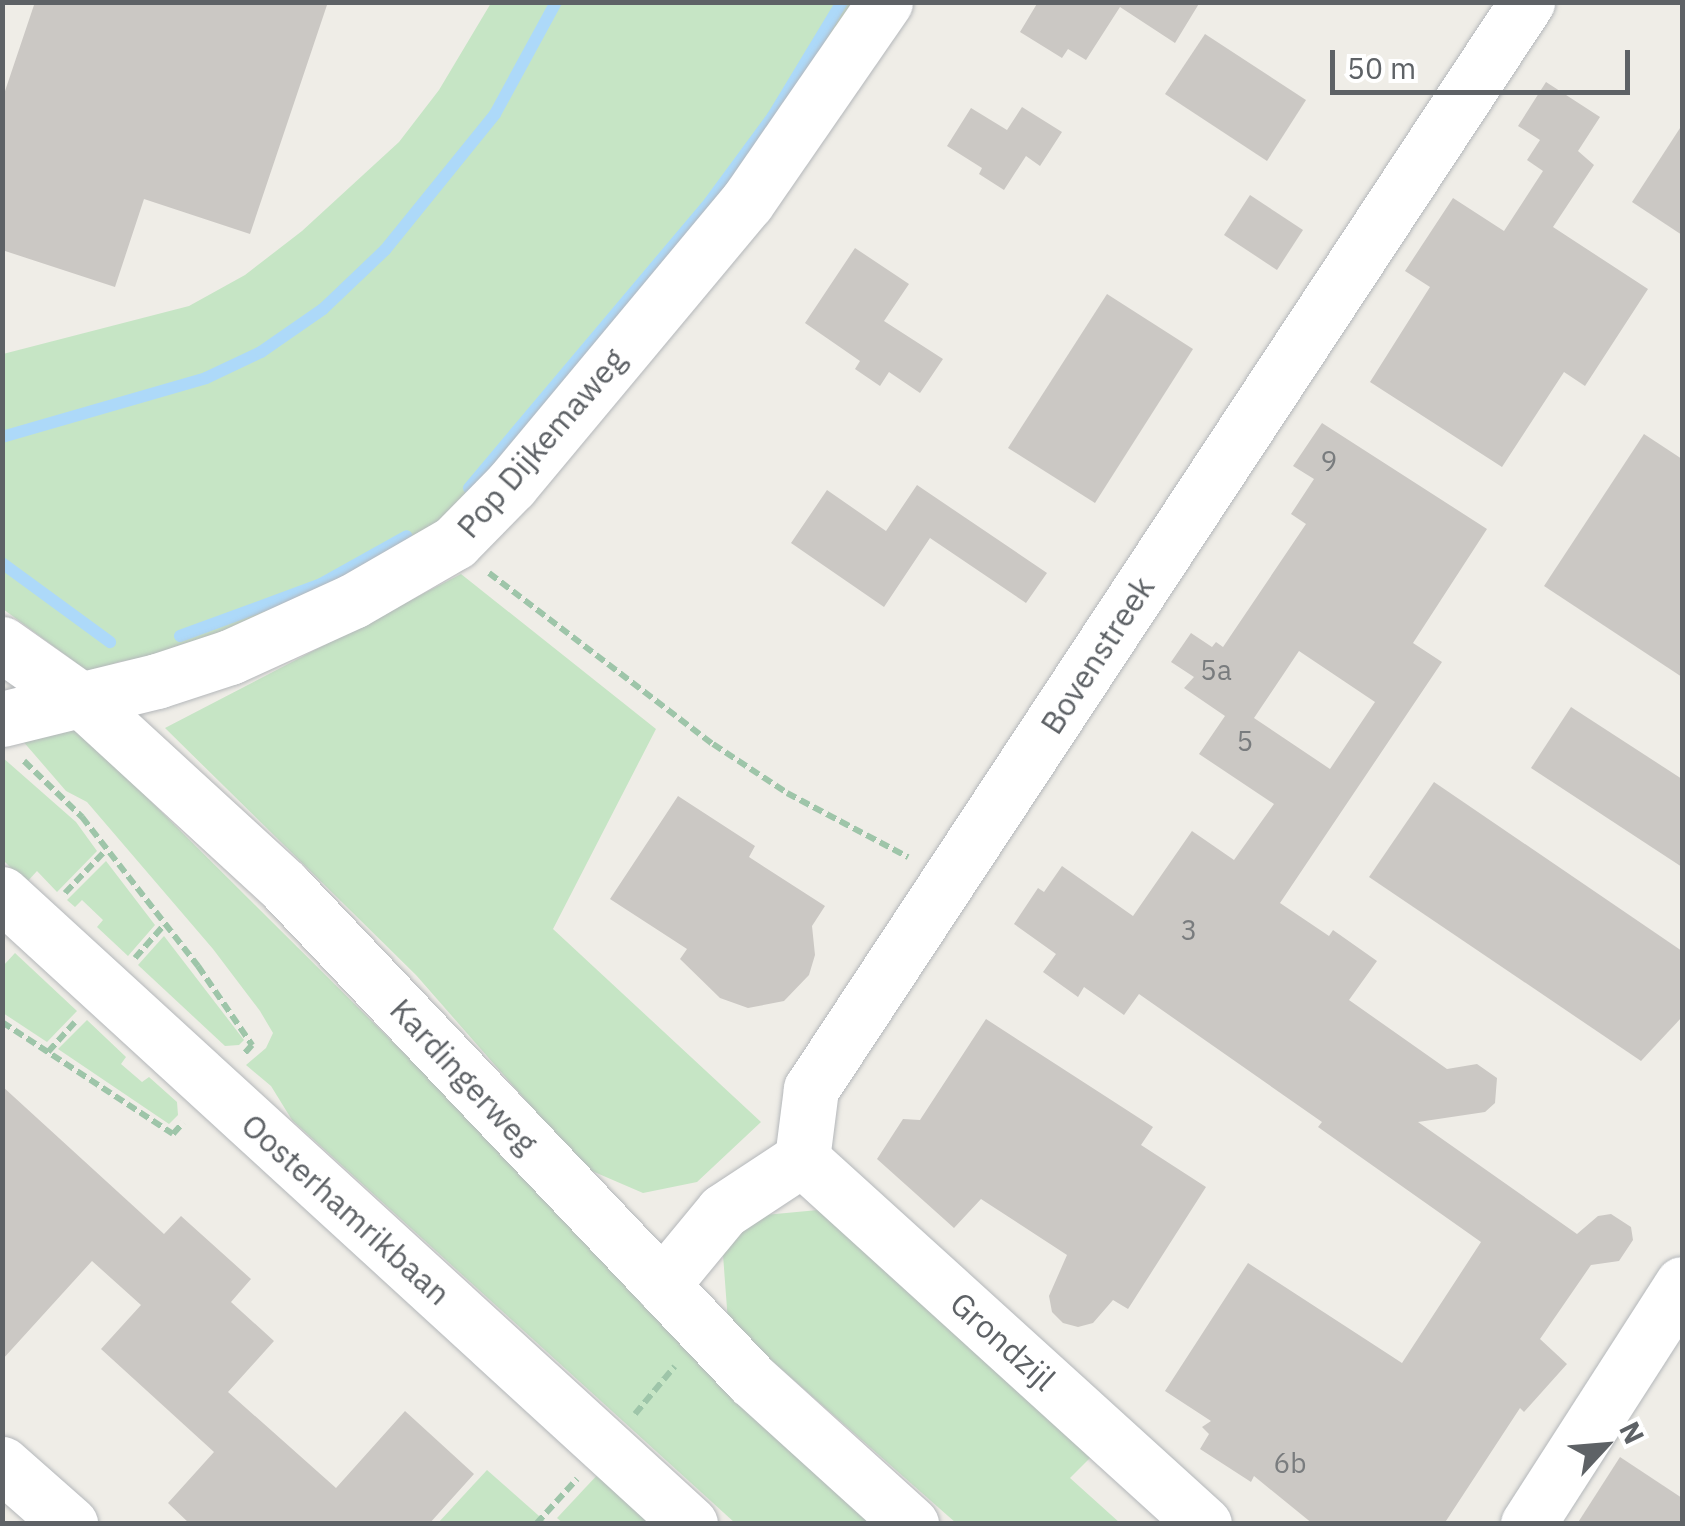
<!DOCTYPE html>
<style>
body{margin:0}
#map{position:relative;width:1685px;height:1526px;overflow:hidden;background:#efede7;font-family:"IBM Plex Sans",sans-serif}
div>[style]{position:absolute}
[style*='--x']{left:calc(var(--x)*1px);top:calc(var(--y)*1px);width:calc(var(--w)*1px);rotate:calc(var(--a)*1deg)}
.green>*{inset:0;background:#c6e5c5}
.stream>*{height:12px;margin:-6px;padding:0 6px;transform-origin:6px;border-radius:6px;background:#add9f9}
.building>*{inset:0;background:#cbc8c4}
.path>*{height:6px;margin-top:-3px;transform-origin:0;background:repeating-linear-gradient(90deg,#9ec5a9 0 10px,transparent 0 15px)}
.roads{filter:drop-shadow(0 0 2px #b4b7ba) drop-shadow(0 0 2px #b4b7ba)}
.minor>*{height:55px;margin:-27.5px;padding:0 27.5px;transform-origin:27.5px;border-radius:27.5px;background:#fff}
span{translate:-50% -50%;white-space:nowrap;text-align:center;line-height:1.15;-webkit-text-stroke:9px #fff;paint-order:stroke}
.number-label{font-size:28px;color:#797c7e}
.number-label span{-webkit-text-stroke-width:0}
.street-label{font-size:32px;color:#5e6266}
.frame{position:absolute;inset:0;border:5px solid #5e6266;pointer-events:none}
.north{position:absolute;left:1555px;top:1396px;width:100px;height:100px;-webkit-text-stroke:8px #fff;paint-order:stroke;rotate:64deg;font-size:28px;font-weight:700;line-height:40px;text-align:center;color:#5e6266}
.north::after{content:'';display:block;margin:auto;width:35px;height:45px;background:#5e6266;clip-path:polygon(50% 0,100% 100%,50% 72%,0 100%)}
.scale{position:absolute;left:1330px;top:50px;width:300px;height:45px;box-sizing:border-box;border:5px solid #5e6266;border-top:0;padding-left:12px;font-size:30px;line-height:35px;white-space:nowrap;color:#5e6266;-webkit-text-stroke:8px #fff;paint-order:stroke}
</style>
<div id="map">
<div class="green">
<div style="clip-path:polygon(491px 3px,861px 3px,771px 137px,475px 499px,418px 546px,183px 651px,118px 662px,90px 673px,3px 609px,3px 354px,189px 306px,245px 275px,302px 231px,399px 142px,439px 90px)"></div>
<div style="clip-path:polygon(461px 574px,656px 729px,553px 929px,761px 1122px,697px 1182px,643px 1193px,585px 1168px,416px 975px,165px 728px)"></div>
<div style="clip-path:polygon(67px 718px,443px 1092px,878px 1523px,735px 1523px,292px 1120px,271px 1086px,246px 1065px,266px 1048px,273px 1033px,260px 1011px,213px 949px,87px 802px,66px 791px,15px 732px)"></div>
<div style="clip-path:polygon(2px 757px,76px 822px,97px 851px,57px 892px,37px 871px,26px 883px,3px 860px)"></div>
<div style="clip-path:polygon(106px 861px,155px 925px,128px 956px,97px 927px,103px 920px,82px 900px,75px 907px,67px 900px)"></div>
<div style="clip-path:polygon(164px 936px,244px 1040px,239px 1045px,225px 1046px,138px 965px)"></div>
<div style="clip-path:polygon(15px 953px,77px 1011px,47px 1042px,3px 1013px,3px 966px)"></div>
<div style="clip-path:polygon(87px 1020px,126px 1057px,121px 1064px,142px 1082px,149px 1077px,177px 1102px,178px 1115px,169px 1124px,58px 1049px)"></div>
<div style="clip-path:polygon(818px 1210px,1092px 1456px,1070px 1478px,1120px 1523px,956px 1523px,728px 1322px,723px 1255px,754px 1216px)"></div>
<div style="clip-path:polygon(487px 1470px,547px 1523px,438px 1523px)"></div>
<div style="clip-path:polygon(601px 1471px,663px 1523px,564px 1524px,557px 1518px)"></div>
</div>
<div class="stream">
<div style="--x:2;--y:437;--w:212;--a:-16.1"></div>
<div style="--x:206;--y:378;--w:61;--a:-25.3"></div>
<div style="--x:261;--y:352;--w:75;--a:-34.7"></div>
<div style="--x:323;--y:309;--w:86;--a:-43.6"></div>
<div style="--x:385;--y:250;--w:175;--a:-51"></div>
<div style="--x:495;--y:114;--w:128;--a:-61.4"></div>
<div style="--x:469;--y:488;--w:368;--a:-49.9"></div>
<div style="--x:706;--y:207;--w:113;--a:-53.6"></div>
<div style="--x:773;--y:116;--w:133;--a:-58.8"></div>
<div style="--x:2;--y:563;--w:134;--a:36.2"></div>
<div style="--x:180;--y:636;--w:150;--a:-20.2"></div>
<div style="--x:321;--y:584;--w:98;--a:-29.2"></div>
</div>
<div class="building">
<div style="clip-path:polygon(35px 2px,328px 2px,250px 234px,144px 199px,115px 287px,2px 250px,2px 100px)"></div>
<div style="clip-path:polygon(1038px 2px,1200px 2px,1175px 43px,1120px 7px,1086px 60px,1068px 49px,1062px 58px,1020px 32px)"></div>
<div style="clip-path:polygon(1205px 34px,1306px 100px,1267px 161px,1165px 94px)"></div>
<div style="clip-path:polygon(1546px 82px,1600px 117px,1578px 151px,1594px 165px,1553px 227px,1648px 289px,1585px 386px,1564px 372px,1502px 467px,1370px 382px,1430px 287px,1405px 271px,1453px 198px,1504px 231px,1543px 171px,1527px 160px,1540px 140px,1518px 126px)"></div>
<div style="clip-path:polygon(1022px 107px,1062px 132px,1040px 166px,1026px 156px,1004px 190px,979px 174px,982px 168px,947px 146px,971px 108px,1007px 130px)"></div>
<div style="clip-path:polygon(1682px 125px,1682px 235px,1632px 202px)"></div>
<div style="clip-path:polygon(1250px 195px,1303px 230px,1277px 270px,1224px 235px)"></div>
<div style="clip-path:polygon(855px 248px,909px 284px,884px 321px,943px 359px,920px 393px,889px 372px,880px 386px,855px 369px,860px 361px,805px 323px)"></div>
<div style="clip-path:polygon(1107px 294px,1193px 349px,1095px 503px,1008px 448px)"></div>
<div style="clip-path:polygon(evenodd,1322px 423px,1487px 529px,1413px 643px,1442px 662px,1280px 903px,1329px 936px,1333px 930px,1377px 961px,1349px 1000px,1447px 1069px,1477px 1064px,1497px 1078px,1495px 1103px,1485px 1112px,1418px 1122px,1577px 1234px,1598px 1216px,1611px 1214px,1631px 1227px,1633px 1240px,1619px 1261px,1591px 1265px,1540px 1339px,1567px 1364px,1524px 1412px,1520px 1408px,1444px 1524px,1313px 1524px,1254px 1476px,1251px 1482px,1200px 1449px,1209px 1434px,1202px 1427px,1211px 1421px,1165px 1391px,1248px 1263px,1402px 1363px,1481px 1242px,1318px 1127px,1322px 1122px,1139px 994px,1124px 1015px,1084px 987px,1078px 997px,1043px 972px,1056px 954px,1014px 924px,1038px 888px,1044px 892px,1062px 866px,1133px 916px,1192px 831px,1234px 860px,1274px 804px,1199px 754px,1225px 716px,1184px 688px,1194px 677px,1171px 662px,1191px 633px,1212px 647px,1216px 642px,1223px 647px,1306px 524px,1291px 514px,1314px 479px,1293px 466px,1322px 423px,1299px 651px,1375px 702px,1330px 769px,1254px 718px,1299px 651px)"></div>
<div style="clip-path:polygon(1644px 434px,1682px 459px,1682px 677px,1544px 586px)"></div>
<div style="clip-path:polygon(917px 485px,1047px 573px,1026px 603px,930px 538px,884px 607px,791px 543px,827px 490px,886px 531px)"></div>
<div style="clip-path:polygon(1571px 707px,1682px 779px,1682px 867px,1531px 768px)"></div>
<div style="clip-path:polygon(1434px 782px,1682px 951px,1682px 1017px,1641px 1061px,1369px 877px)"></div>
<div style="clip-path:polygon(678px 796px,755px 846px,749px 857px,825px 906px,812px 926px,815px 955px,809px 975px,784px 1001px,748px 1008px,720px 998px,680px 959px,687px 949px,610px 899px)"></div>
<div style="clip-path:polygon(986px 1019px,1153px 1127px,1141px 1145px,1206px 1187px,1128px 1309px,1113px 1300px,1093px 1323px,1078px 1327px,1063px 1323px,1052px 1312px,1049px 1296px,1067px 1255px,981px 1199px,954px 1228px,877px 1159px,903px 1119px,920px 1120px)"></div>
<div style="clip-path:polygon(2px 1086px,164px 1234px,181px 1216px,251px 1279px,231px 1302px,274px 1341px,228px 1392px,336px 1488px,405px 1411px,474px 1474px,429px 1524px,190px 1524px,168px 1503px,214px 1452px,101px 1349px,141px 1305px,92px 1261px,2px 1360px)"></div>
<div style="clip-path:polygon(1620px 1457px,1682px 1498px,1682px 1524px,1577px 1524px)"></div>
</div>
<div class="path">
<div style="--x:489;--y:573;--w:282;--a:37.4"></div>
<div style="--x:713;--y:744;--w:89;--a:33.5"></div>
<div style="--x:787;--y:793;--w:137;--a:27.9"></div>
<div style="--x:24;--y:761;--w:81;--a:44"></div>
<div style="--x:82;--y:817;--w:189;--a:52.1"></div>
<div style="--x:198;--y:966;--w:96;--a:55.6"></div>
<div style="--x:252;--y:1045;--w:12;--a:132"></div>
<div style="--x:65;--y:893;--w:59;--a:-46.4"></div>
<div style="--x:135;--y:958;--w:44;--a:-48.7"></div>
<div style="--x:2;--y:1022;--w:204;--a:33.2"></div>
<div style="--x:173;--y:1134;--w:15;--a:-48"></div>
<div style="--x:48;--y:1052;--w:40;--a:-48"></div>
<div style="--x:635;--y:1414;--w:62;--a:-50.2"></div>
<div style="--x:536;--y:1524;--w:61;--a:-47.7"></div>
</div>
<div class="roads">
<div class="minor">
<div style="--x:2;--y:644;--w:100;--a:35.3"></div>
<div style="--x:84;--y:702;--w:272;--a:42.6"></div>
<div style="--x:284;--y:886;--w:680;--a:46.55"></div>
<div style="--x:752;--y:1380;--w:215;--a:42.2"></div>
<div style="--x:2;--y:719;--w:160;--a:-13.8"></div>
<div style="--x:157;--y:681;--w:77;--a:-18.2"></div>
<div style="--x:230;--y:657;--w:135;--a:-24.5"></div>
<div style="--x:353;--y:601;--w:118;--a:-30"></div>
<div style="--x:455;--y:542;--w:80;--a:-45.5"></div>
<div style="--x:511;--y:485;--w:368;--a:-50.2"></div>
<div style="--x:747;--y:202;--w:243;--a:-55.4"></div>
<div style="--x:2;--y:894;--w:933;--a:42.48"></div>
<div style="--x:802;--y:1159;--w:543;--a:42.24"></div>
<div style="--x:662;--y:1285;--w:96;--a:-50.5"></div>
<div style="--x:723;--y:1211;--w:95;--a:-33.4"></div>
<div style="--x:802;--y:1159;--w:71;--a:-82.7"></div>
<div style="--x:811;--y:1089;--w:1302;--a:-56.63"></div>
<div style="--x:2;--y:1464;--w:91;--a:41.4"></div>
<div style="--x:1528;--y:1524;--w:285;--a:-57.3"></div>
</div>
</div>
<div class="number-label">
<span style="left:1329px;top:461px">9</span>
<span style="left:1216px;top:670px">5a</span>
<span style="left:1245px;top:741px">5</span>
<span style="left:1189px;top:930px">3</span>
<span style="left:1290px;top:1463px">6b</span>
</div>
<div class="street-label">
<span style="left:541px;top:443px;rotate:-49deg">Pop Dijkemaweg</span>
<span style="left:1097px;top:655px;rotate:-57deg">Bovenstreek</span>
<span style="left:464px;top:1076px;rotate:47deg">Kardingerweg</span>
<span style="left:346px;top:1209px;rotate:42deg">Oosterhamrikbaan</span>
<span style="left:1003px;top:1341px;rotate:42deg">Grondzijl</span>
</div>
<div class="frame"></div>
<div class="north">N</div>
<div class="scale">50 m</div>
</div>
